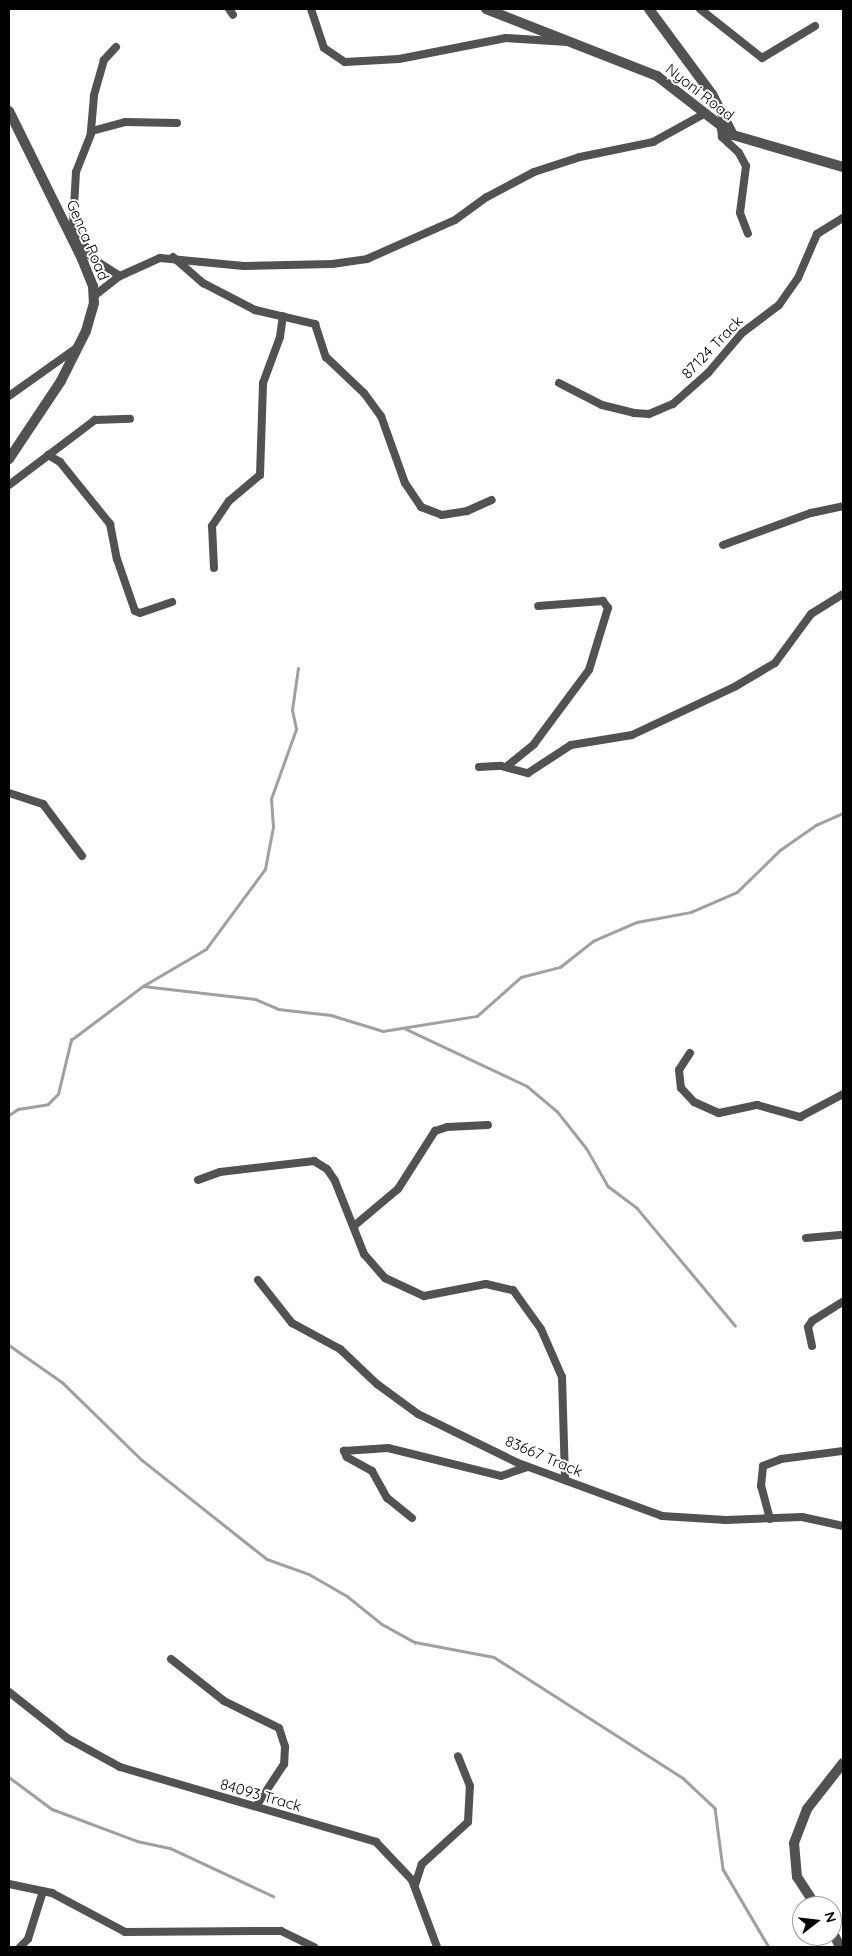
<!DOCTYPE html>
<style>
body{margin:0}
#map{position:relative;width:852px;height:1956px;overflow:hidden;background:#fff;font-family:Quicksand,sans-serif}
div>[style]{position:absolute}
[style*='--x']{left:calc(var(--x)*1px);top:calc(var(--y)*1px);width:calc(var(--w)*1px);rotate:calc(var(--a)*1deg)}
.stream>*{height:2.5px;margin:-1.25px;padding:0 1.25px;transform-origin:1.25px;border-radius:1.25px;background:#a0a0a0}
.minor>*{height:8px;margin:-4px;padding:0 4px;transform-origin:4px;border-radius:4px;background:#525252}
.tertiary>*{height:10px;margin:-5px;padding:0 5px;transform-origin:5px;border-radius:5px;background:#525252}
span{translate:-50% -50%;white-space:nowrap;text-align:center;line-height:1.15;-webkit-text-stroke:4px #fff;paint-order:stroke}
.street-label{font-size:15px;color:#000}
.frame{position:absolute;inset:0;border:10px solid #000;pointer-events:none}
.north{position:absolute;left:792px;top:1896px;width:50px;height:50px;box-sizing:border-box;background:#fff;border:1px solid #999;border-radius:50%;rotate:74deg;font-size:14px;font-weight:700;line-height:20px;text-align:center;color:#000}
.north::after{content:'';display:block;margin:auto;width:18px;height:22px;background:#000;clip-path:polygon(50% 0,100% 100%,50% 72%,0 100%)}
</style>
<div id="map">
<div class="stream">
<div style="--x:143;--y:986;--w:113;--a:6.6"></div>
<div style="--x:255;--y:999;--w:25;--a:23"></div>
<div style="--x:278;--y:1009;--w:53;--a:6.5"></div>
<div style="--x:331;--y:1015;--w:54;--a:17.1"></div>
<div style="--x:383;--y:1031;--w:95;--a:-9.1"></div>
<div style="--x:477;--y:1016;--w:59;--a:-41.6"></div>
<div style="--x:521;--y:977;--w:40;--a:-14.4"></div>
<div style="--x:560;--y:967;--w:42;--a:-38.2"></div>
<div style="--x:593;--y:941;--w:48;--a:-23.4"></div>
<div style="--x:637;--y:922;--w:55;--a:-10.5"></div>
<div style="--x:691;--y:912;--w:50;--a:-23.5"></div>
<div style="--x:737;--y:892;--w:60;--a:-44.3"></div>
<div style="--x:780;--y:850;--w:44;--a:-34.8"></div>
<div style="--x:816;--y:825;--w:30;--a:-24"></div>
<div style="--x:406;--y:1029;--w:134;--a:25.2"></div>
<div style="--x:527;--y:1086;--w:39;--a:40"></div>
<div style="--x:557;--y:1111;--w:48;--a:51.7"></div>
<div style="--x:587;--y:1149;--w:43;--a:60.4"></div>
<div style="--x:608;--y:1186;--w:36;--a:37"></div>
<div style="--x:637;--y:1208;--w:153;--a:50.1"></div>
<div style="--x:9;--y:1115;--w:11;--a:-34"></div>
<div style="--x:18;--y:1109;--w:30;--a:-9"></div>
<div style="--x:48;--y:1104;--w:14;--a:-45"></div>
<div style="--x:58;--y:1094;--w:56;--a:-76.5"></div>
<div style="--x:71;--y:1040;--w:90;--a:-36.9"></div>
<div style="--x:143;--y:986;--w:73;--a:-30.4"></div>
<div style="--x:206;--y:949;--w:99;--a:-53.6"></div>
<div style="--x:265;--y:869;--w:43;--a:-79.2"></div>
<div style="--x:273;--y:827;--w:28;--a:-94"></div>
<div style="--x:271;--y:799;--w:74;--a:-70.3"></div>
<div style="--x:296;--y:729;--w:19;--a:-102"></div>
<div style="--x:292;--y:710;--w:42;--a:-81.9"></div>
<div style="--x:9;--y:1345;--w:65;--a:34.9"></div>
<div style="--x:62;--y:1382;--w:112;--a:44.3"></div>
<div style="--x:142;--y:1460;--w:159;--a:38.4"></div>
<div style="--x:267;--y:1559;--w:45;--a:19.7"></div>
<div style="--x:309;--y:1574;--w:44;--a:30.1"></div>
<div style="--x:347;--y:1596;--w:45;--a:38.7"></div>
<div style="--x:382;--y:1624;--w:38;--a:29"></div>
<div style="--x:415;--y:1642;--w:80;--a:10.8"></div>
<div style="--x:494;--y:1657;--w:224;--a:32.6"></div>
<div style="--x:683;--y:1778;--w:44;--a:43.2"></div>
<div style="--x:715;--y:1808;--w:62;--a:82.5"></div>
<div style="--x:723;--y:1869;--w:91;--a:59.5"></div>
<div style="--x:9;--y:1777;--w:54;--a:36.7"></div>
<div style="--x:52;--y:1809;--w:91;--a:20.6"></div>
<div style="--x:137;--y:1841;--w:34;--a:12"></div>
<div style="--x:170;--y:1848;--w:114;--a:25"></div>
</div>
<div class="minor">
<div style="--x:229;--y:9;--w:7;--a:56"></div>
<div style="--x:311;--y:9;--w:41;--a:71.6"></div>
<div style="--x:324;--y:48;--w:25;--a:34"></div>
<div style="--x:345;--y:62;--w:54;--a:-3.2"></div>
<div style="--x:399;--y:59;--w:109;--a:-11.1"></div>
<div style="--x:506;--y:38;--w:62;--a:3.7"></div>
<div style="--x:700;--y:9;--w:79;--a:38.3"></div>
<div style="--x:762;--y:58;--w:62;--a:-31.1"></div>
<div style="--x:116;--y:47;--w:18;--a:133"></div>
<div style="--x:104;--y:60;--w:37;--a:106"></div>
<div style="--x:94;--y:96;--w:38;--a:95"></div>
<div style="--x:91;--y:134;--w:41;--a:111.5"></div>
<div style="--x:76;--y:172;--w:52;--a:93.3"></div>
<div style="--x:73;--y:224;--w:39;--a:61"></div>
<div style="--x:92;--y:258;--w:33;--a:33"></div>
<div style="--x:721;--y:128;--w:9;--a:84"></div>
<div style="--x:722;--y:137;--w:23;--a:43"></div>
<div style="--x:739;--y:153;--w:15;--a:62"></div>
<div style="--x:746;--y:166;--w:47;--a:97.3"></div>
<div style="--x:740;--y:213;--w:22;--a:69"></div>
<div style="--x:92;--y:131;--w:34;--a:-15"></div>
<div style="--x:125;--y:122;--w:52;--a:1.1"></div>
<div style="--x:173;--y:257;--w:40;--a:41"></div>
<div style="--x:203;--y:283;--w:59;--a:27.4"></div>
<div style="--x:255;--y:310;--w:62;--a:13.1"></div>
<div style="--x:315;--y:324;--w:35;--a:72"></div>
<div style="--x:326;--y:357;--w:52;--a:43.5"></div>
<div style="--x:364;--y:393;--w:29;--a:54"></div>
<div style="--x:381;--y:416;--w:71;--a:70.3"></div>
<div style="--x:405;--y:483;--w:29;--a:56"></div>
<div style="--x:421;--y:507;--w:22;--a:21"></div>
<div style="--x:442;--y:515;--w:25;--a:-9"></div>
<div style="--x:467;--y:511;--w:27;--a:-24"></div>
<div style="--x:94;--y:296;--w:33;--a:-38"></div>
<div style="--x:120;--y:276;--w:44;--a:-24.2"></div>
<div style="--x:160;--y:258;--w:84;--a:5.4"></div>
<div style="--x:244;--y:266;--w:88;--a:-1.3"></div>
<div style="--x:332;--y:264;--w:35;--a:-8"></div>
<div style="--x:367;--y:259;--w:96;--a:-23.9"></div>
<div style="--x:455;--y:220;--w:39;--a:-36"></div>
<div style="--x:487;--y:197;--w:53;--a:-28"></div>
<div style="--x:534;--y:172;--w:48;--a:-18.1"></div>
<div style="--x:580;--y:157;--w:75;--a:-11.6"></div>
<div style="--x:653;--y:142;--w:56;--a:-28.9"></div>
<div style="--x:559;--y:383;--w:48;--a:27.1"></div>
<div style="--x:602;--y:405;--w:33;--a:14"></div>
<div style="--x:634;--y:413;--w:15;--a:4"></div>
<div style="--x:649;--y:414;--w:26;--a:-23"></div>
<div style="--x:673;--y:404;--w:47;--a:-41.5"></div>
<div style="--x:708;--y:373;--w:52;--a:-49.6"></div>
<div style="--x:742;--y:333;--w:46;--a:-37.1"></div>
<div style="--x:779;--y:305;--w:33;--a:-55"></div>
<div style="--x:798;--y:278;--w:48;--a:-66.6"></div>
<div style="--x:817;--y:234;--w:31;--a:-32"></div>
<div style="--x:9;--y:396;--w:85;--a:-35.4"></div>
<div style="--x:48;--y:455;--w:14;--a:30"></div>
<div style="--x:60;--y:462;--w:80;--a:51.1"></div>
<div style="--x:110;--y:524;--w:36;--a:79"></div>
<div style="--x:117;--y:559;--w:55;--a:70.9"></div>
<div style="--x:135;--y:611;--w:5;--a:22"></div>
<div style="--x:140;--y:613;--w:34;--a:-19"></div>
<div style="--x:9;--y:485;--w:108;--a:-37.1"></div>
<div style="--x:95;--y:420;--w:35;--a:-2"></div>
<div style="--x:723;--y:545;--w:94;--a:-20"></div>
<div style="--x:811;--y:513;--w:33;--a:-12"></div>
<div style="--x:214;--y:568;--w:42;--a:-92.7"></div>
<div style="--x:212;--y:526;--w:30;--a:-56"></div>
<div style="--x:229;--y:501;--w:40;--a:-40"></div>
<div style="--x:260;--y:475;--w:92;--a:-88.1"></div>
<div style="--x:263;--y:383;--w:49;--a:-69.7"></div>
<div style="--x:280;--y:337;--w:21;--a:-82"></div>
<div style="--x:479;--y:767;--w:22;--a:-3"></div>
<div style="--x:501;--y:766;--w:28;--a:15"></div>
<div style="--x:528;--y:773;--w:51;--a:-33.1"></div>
<div style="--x:571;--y:745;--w:62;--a:-9.3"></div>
<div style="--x:632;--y:735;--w:115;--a:-25.2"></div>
<div style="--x:736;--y:686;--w:45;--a:-30.5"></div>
<div style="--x:775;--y:663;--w:61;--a:-53.7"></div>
<div style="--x:811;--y:614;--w:38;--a:-32"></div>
<div style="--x:506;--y:767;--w:36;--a:-39"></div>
<div style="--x:534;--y:744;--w:92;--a:-53.4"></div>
<div style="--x:589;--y:670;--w:65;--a:-73"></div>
<div style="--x:608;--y:608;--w:9;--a:-126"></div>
<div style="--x:603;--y:601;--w:65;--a:175.6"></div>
<div style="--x:9;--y:793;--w:36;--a:18"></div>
<div style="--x:43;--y:804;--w:65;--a:53.1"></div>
<div style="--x:690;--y:1053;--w:20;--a:123"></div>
<div style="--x:679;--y:1070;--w:18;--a:84"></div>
<div style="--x:681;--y:1088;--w:19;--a:47"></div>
<div style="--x:694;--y:1102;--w:27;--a:24"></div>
<div style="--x:719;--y:1113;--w:39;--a:-12"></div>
<div style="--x:757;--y:1105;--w:45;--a:15.6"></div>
<div style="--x:800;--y:1117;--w:49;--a:-28.1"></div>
<div style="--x:198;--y:1180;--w:23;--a:-20"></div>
<div style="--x:220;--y:1172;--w:95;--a:-6.7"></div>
<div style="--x:314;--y:1161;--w:15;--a:32"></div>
<div style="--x:327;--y:1169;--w:14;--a:56"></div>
<div style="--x:335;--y:1181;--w:79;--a:68.3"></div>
<div style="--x:364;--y:1254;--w:32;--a:49"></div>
<div style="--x:385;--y:1278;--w:43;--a:24.8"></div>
<div style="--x:424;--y:1296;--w:63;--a:-11"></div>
<div style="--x:486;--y:1284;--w:28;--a:13"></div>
<div style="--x:513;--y:1290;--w:48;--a:54.3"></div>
<div style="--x:541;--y:1329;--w:52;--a:66.4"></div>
<div style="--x:562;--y:1377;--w:103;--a:88.3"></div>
<div style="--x:354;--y:1226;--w:57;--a:-40.1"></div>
<div style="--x:398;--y:1189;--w:69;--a:-57.5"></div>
<div style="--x:435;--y:1131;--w:13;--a:-18"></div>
<div style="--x:447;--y:1127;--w:41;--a:-2.8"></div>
<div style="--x:806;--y:1238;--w:37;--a:-5"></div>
<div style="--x:258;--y:1280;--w:55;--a:51.7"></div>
<div style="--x:292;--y:1323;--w:55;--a:28.4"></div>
<div style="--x:340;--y:1349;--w:51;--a:43.4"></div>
<div style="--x:377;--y:1384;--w:51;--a:36.2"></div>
<div style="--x:418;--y:1414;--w:111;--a:26.1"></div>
<div style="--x:518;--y:1463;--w:153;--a:20.2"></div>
<div style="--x:662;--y:1516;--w:64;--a:3.6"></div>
<div style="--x:726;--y:1520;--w:76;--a:-2.3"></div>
<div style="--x:802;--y:1517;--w:42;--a:12.4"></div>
<div style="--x:812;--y:1346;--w:19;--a:-102"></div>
<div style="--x:808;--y:1327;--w:7;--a:-56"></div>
<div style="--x:812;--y:1321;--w:36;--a:-32"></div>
<div style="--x:412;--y:1518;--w:32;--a:-141"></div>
<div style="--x:387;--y:1498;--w:31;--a:-119"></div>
<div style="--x:372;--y:1471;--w:29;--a:-151"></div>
<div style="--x:347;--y:1457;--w:7;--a:-117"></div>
<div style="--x:344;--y:1451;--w:44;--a:-3.9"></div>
<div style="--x:388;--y:1448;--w:116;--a:13.9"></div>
<div style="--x:501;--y:1476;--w:28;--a:-19"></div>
<div style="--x:770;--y:1519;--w:34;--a:-105"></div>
<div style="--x:761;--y:1486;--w:20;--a:-84"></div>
<div style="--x:763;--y:1466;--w:19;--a:-21"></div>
<div style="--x:781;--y:1459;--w:63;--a:-7.4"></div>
<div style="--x:171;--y:1659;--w:68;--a:38.4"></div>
<div style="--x:224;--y:1701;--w:61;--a:26.1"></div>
<div style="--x:279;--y:1728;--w:20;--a:72"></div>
<div style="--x:285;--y:1747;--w:17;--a:93"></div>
<div style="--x:284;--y:1764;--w:49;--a:123.4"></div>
<div style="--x:9;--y:1692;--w:74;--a:38.4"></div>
<div style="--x:67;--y:1738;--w:60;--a:28.7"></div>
<div style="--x:120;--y:1767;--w:267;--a:16.3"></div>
<div style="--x:376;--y:1842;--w:52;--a:46.5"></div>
<div style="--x:412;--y:1880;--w:72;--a:69.5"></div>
<div style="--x:9;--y:1884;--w:44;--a:11.8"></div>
<div style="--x:52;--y:1893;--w:83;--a:28.1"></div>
<div style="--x:125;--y:1932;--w:156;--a:-0.4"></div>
<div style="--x:281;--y:1931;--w:37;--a:26"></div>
<div style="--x:415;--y:1885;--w:22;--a:-72"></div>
<div style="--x:422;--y:1864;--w:62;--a:-42.4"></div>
<div style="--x:468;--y:1822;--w:36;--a:-87"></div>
<div style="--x:470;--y:1786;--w:32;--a:-112"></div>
<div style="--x:20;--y:1947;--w:11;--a:-45"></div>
<div style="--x:28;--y:1939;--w:50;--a:-72.6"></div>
</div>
<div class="tertiary">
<div style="--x:486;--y:9;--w:184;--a:21.4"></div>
<div style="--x:657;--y:76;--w:96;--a:37.8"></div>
<div style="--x:733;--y:135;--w:115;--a:16.2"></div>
<div style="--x:649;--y:9;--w:106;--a:53.5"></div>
<div style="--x:712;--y:94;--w:46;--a:62.9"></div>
<div style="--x:9;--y:111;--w:165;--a:63.7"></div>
<div style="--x:82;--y:259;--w:29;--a:68"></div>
<div style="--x:93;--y:286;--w:17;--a:87"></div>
<div style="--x:94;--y:303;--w:29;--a:106"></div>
<div style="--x:86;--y:331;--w:56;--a:116.6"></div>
<div style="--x:61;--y:381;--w:94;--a:123.7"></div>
<div style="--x:816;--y:1906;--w:35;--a:-123"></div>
<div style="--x:797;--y:1877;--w:34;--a:-95"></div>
<div style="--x:794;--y:1843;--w:36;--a:-69"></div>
<div style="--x:807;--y:1809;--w:58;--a:-52"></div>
<div style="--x:832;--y:1931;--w:18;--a:63"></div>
</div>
<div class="street-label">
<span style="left:700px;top:92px;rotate:38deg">Nyoni Road</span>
<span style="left:88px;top:240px;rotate:67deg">Genca Road</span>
<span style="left:712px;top:347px;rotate:-46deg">87124 Track</span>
<span style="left:544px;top:1456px;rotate:23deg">83667 Track</span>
<span style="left:261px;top:1795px;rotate:16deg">84093 Track</span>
</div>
<div class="frame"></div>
<div class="north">N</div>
</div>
